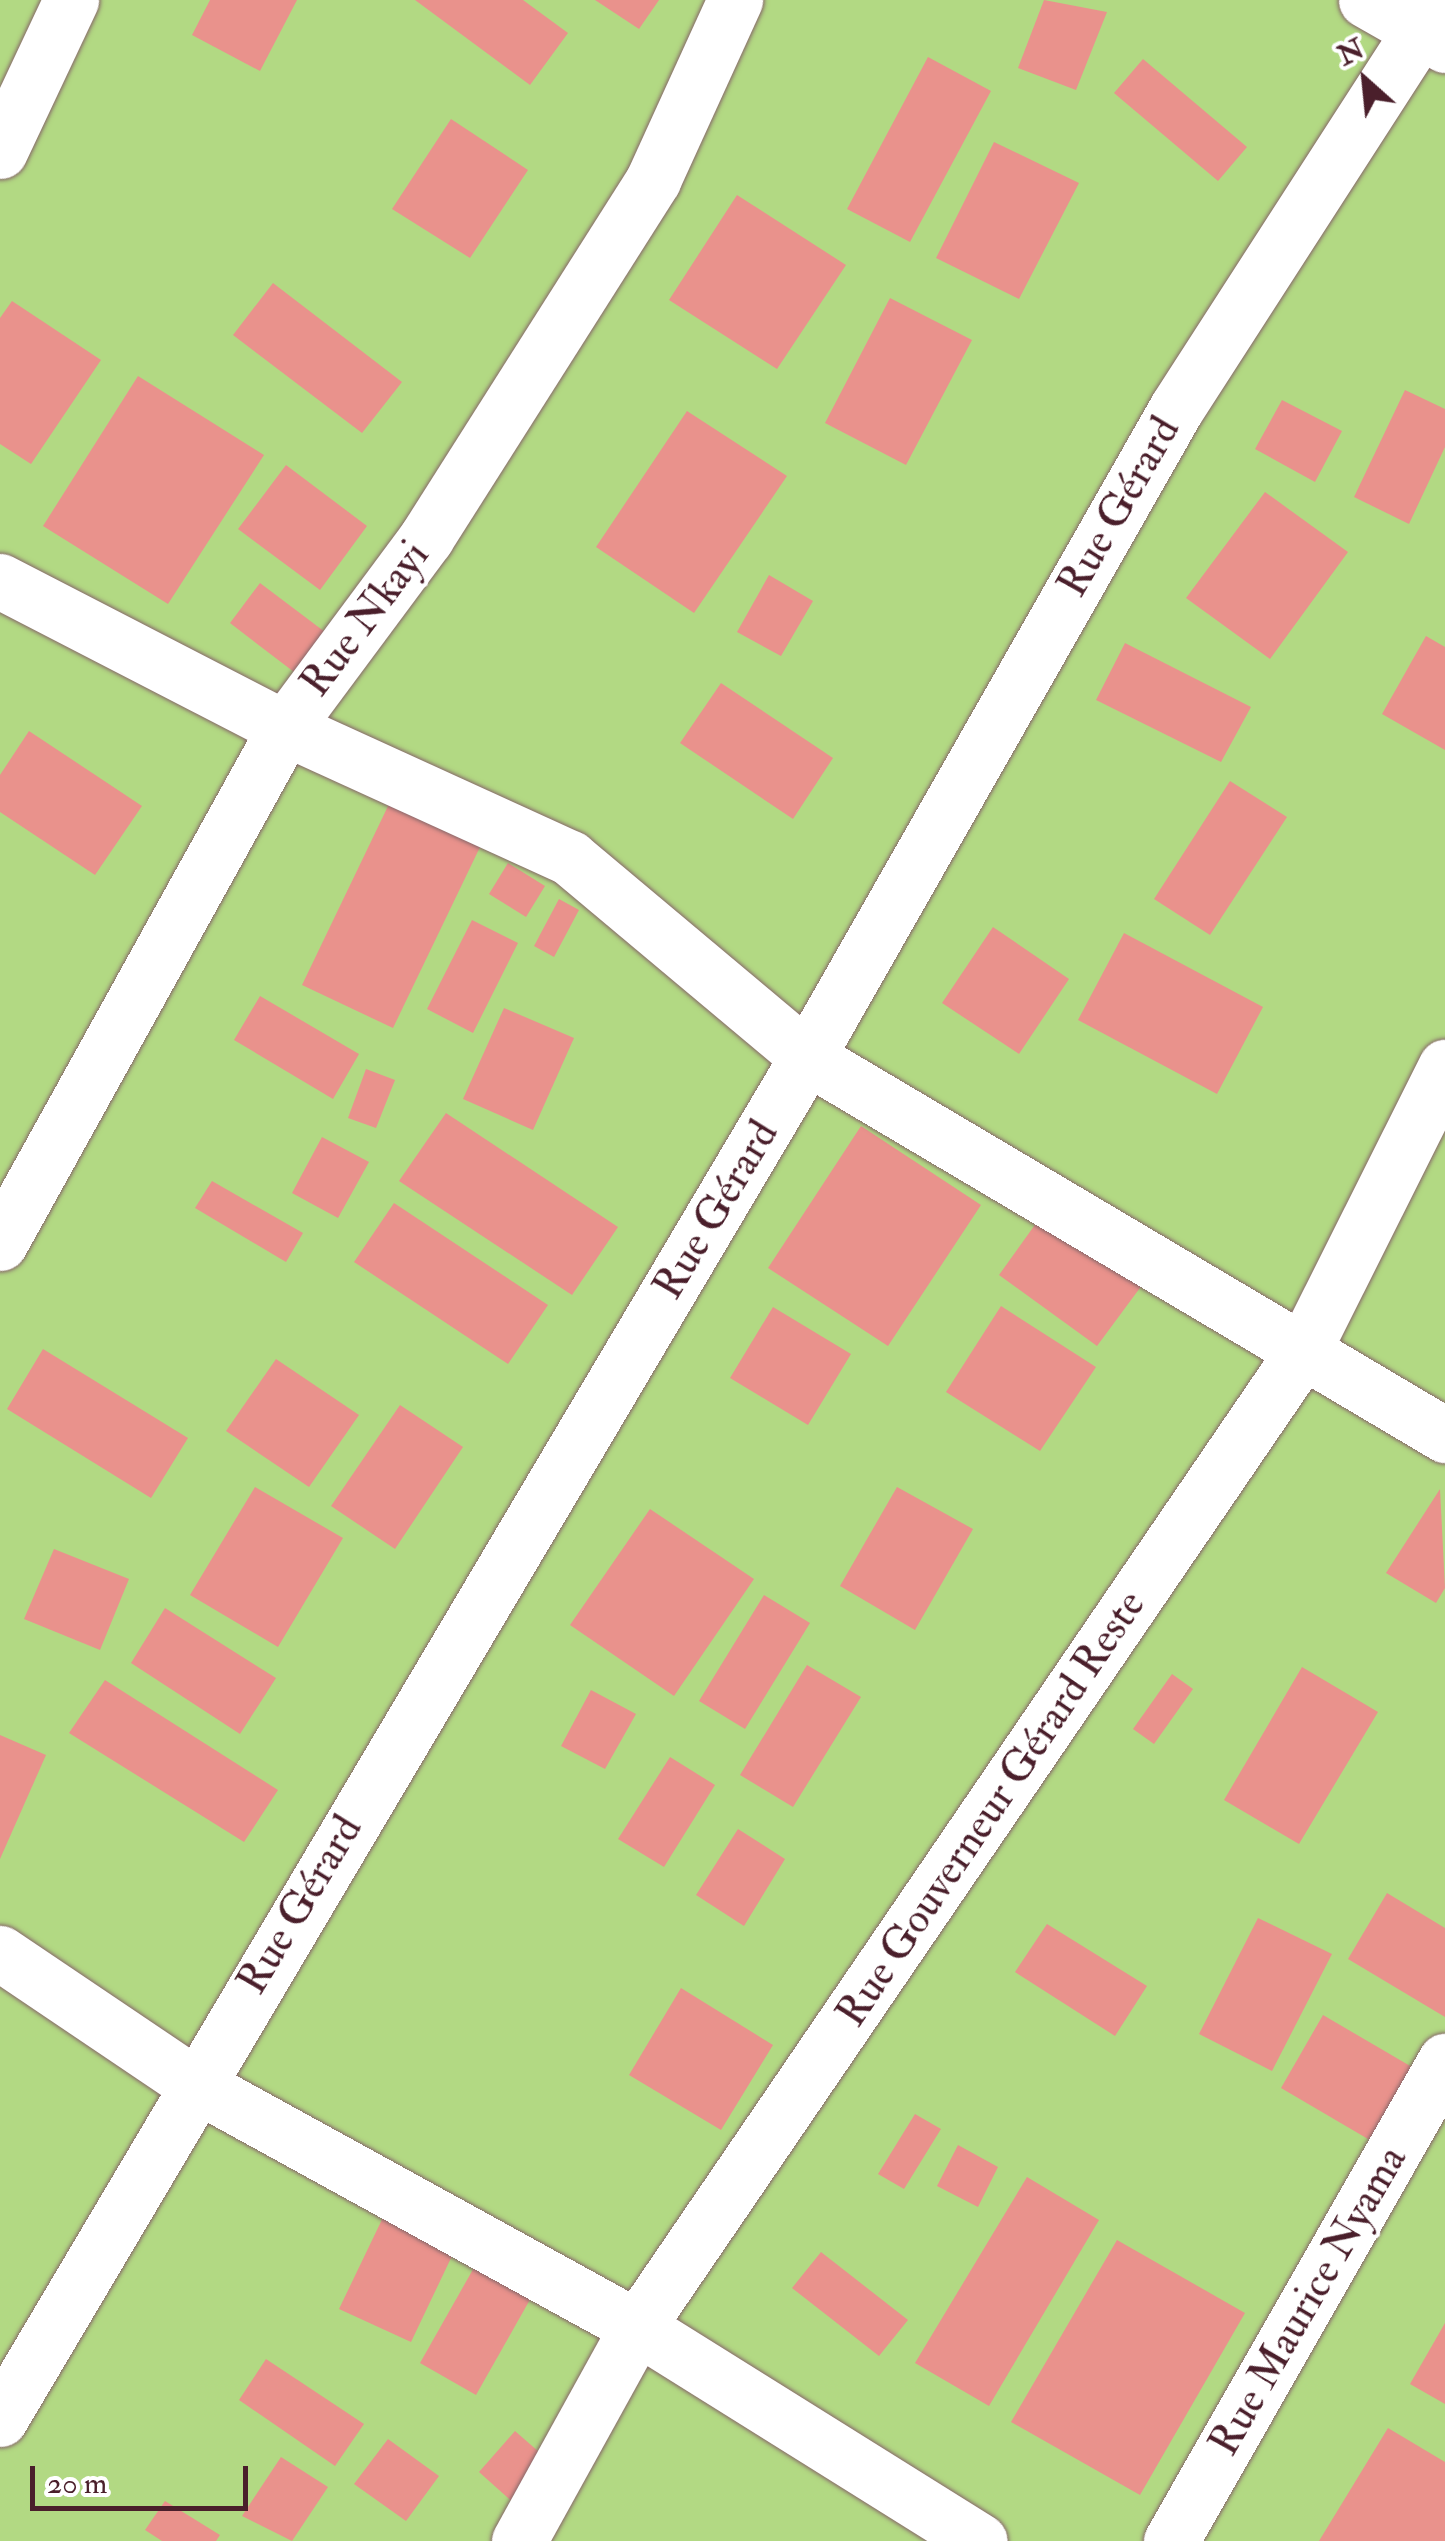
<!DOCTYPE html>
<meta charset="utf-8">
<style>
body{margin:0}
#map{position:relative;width:1445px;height:2541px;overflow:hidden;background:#f4eedb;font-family:"IM FELL Double Pica",serif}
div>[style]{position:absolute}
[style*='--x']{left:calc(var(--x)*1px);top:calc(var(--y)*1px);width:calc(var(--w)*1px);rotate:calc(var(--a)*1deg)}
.green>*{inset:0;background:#b2d983}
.building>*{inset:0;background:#e9928c}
.roads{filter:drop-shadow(0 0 2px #866769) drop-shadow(0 0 2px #866769)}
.minor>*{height:55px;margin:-27.5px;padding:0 27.5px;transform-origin:27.5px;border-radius:27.5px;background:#fff}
span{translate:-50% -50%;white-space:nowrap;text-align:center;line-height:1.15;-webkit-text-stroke:8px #fff;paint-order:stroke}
.street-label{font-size:42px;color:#4a1f2b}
.north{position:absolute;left:1315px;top:30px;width:100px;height:100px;-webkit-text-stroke:8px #fff;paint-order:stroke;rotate:333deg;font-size:28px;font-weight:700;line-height:40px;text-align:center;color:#4a1f2b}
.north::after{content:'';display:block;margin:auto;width:35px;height:45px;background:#4a1f2b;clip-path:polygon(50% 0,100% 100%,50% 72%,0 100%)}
.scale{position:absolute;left:30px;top:2466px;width:218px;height:45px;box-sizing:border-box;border:5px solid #4a1f2b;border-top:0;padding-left:12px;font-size:30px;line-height:35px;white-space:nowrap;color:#4a1f2b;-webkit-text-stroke:8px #fff;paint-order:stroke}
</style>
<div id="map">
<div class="green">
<div style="clip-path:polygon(0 0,1445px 0,1445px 2541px,0 2541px)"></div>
</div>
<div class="building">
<div style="clip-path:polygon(210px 0,297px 0,260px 71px,192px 35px)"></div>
<div style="clip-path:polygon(415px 0,523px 0,568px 33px,530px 85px)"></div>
<div style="clip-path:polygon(595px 0,659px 0,639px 29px)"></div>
<div style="clip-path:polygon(1044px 0,1107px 12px,1076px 90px,1018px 68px)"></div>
<div style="clip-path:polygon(928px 57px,991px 91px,910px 242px,847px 209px)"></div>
<div style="clip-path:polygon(1143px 59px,1247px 147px,1218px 181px,1114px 93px)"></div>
<div style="clip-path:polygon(451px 119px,528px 170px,470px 258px,392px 209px)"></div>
<div style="clip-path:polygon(994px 142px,1079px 183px,1019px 299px,936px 258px)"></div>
<div style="clip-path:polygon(737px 195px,846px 265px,777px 369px,669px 300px)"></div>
<div style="clip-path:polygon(273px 283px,402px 382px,362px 433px,233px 335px)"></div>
<div style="clip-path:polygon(890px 298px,972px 340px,906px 465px,825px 423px)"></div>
<div style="clip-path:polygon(12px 301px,101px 360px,31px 464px,0 444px,0 318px)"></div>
<div style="clip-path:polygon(138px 376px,264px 455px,168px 604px,43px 526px)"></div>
<div style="clip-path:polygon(1405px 390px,1445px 409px,1445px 447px,1409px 524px,1354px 497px)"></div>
<div style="clip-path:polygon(1282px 400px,1342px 431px,1315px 482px,1255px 449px)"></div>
<div style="clip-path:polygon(687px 411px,787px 476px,694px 613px,596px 547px)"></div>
<div style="clip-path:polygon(286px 465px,367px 526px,320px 590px,238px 529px)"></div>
<div style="clip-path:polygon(1265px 492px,1348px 552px,1270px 659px,1186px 598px)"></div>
<div style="clip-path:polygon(769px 575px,813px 601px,781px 656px,737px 632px)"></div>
<div style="clip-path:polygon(260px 583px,325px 632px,294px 672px,230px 623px)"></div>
<div style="clip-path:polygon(1426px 636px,1445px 647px,1445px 750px,1382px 714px)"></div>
<div style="clip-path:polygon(1125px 643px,1251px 707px,1221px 762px,1096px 700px)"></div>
<div style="clip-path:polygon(721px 683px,833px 758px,793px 819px,680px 743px)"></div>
<div style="clip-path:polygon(29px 731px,142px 806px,95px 875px,0 812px,0 775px)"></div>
<div style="clip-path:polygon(1230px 781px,1287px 817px,1210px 935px,1154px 899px)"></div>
<div style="clip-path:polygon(390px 802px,481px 845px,393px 1028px,302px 985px)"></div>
<div style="clip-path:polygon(508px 863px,545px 886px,526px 917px,489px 894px)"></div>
<div style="clip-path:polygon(559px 899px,579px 910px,554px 957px,534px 946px)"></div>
<div style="clip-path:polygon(472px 920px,518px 943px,473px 1033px,427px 1009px)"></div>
<div style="clip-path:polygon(993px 927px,1069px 979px,1019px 1054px,942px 1003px)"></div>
<div style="clip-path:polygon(1124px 933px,1263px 1007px,1217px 1094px,1078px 1020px)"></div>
<div style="clip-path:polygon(260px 996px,359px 1054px,333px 1099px,234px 1040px)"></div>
<div style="clip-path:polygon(504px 1008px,574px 1038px,533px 1130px,463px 1099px)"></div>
<div style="clip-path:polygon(366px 1069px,395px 1080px,376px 1128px,348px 1118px)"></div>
<div style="clip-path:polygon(446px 1113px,618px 1227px,572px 1295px,399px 1181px)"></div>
<div style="clip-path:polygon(861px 1126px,981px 1205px,888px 1346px,768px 1268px)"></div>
<div style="clip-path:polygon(322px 1137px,369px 1162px,338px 1218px,292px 1193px)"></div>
<div style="clip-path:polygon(212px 1181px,303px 1233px,286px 1262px,195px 1208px)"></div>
<div style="clip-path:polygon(1052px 1201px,1151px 1273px,1097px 1346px,999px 1275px)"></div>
<div style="clip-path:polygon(394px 1203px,548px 1305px,508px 1364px,354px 1262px)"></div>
<div style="clip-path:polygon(1001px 1306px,1096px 1367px,1040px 1451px,946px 1392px)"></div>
<div style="clip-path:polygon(773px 1307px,851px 1354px,808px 1425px,730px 1378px)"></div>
<div style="clip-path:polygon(43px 1349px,188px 1438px,151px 1498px,7px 1409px)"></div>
<div style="clip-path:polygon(276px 1359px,359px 1415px,309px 1487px,226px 1431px)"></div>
<div style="clip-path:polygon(400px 1405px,463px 1447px,395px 1549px,331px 1506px)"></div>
<div style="clip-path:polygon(255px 1487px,343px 1538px,278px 1647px,190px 1595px)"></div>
<div style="clip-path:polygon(897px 1487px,973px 1529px,915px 1630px,840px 1586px)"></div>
<div style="clip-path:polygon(1440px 1489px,1445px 1588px,1436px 1603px,1386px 1573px)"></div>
<div style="clip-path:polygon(650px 1509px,754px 1579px,674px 1696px,570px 1625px)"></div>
<div style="clip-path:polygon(54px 1549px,129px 1579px,100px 1650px,24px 1619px)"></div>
<div style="clip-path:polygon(764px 1595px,810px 1623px,745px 1729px,699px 1701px)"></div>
<div style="clip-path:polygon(165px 1608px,276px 1678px,240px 1734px,131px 1663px)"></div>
<div style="clip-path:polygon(807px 1665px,861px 1697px,793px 1807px,740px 1775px)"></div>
<div style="clip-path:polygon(1302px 1667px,1378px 1712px,1299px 1844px,1224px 1800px)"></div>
<div style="clip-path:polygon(1172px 1674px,1193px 1689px,1154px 1744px,1133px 1729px)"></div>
<div style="clip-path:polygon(105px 1680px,278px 1790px,244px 1842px,69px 1733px)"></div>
<div style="clip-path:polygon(591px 1690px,636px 1714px,605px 1769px,561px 1746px)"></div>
<div style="clip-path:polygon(0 1735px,46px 1755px,0 1859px)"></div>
<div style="clip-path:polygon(670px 1757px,715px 1785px,664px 1867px,618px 1839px)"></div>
<div style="clip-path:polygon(738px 1829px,785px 1859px,744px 1926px,696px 1895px)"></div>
<div style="clip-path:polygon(1387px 1893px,1445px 1928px,1445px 2017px,1348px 1959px)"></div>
<div style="clip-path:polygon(1258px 1918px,1332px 1954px,1272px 2071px,1199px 2034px)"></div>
<div style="clip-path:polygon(1047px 1924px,1147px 1986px,1115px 2036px,1015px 1972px)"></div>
<div style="clip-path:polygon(681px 1988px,773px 2045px,721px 2130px,629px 2075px)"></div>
<div style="clip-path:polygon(1323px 2015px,1441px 2084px,1397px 2156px,1281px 2088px)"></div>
<div style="clip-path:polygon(915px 2114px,941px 2129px,904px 2189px,878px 2174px)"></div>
<div style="clip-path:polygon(958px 2145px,998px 2167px,978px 2207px,937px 2186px)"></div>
<div style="clip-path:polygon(1027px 2177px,1099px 2220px,989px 2406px,915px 2363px)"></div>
<div style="clip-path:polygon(401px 2180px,472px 2214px,411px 2342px,339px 2309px)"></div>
<div style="clip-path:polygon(1117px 2240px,1245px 2313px,1140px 2495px,1011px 2422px)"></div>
<div style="clip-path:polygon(821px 2252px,908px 2320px,879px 2356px,792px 2288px)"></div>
<div style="clip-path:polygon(480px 2257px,536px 2289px,476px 2395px,420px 2363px)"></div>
<div style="clip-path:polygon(1445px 2323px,1445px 2404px,1410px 2384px)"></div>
<div style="clip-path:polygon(266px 2359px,364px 2424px,335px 2466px,239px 2400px)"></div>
<div style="clip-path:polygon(1388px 2428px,1445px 2462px,1445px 2541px,1319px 2541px)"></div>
<div style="clip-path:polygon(515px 2431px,562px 2472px,525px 2513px,479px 2472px)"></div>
<div style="clip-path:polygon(388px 2439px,439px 2476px,406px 2521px,354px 2484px)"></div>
<div style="clip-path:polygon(281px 2457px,328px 2487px,292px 2541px,242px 2516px)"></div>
<div style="clip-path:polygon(165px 2501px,220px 2535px,216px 2541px,162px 2541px,145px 2530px)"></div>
</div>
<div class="roads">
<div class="minor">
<div style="--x:1366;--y:0;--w:91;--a:29.7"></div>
<div style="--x:0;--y:151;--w:167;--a:-64.8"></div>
<div style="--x:0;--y:581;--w:321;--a:27.3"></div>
<div style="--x:285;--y:728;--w:313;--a:24.5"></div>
<div style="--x:570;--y:858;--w:309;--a:40"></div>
<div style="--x:807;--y:1057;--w:742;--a:30.65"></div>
<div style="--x:0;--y:1243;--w:589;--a:-61.04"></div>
<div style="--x:285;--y:728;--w:237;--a:-53.4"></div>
<div style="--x:426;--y:538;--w:424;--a:-57.6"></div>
<div style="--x:653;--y:180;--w:198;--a:-65.5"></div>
<div style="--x:0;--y:1953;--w:233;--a:34"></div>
<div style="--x:193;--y:2083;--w:507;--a:28.79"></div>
<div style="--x:637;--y:2327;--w:404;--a:32"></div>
<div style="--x:0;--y:2419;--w:1583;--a:-59.35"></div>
<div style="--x:807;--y:1057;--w:746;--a:-60.34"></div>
<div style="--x:1176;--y:409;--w:449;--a:-57.2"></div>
<div style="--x:1419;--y:32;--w:34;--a:-73"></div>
<div style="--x:519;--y:2541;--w:244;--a:-61.1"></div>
<div style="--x:637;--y:2327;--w:1182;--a:-55.69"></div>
<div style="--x:1303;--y:1351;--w:318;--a:-63.4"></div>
<div style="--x:1171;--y:2541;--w:553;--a:-60.28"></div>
</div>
</div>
<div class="street-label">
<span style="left:1119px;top:507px;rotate:-60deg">Rue Gérard</span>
<span style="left:365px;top:619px;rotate:-53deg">Rue Nkayi</span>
<span style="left:716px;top:1210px;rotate:-59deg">Rue Gérard</span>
<span style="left:991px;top:1809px;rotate:-56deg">Rue Gouverneur Gérard Reste</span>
<span style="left:300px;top:1905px;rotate:-59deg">Rue Gérard</span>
<span style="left:1308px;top:2301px;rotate:-60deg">Rue Maurice Nyama</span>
</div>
<div class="north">N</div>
<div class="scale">20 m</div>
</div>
